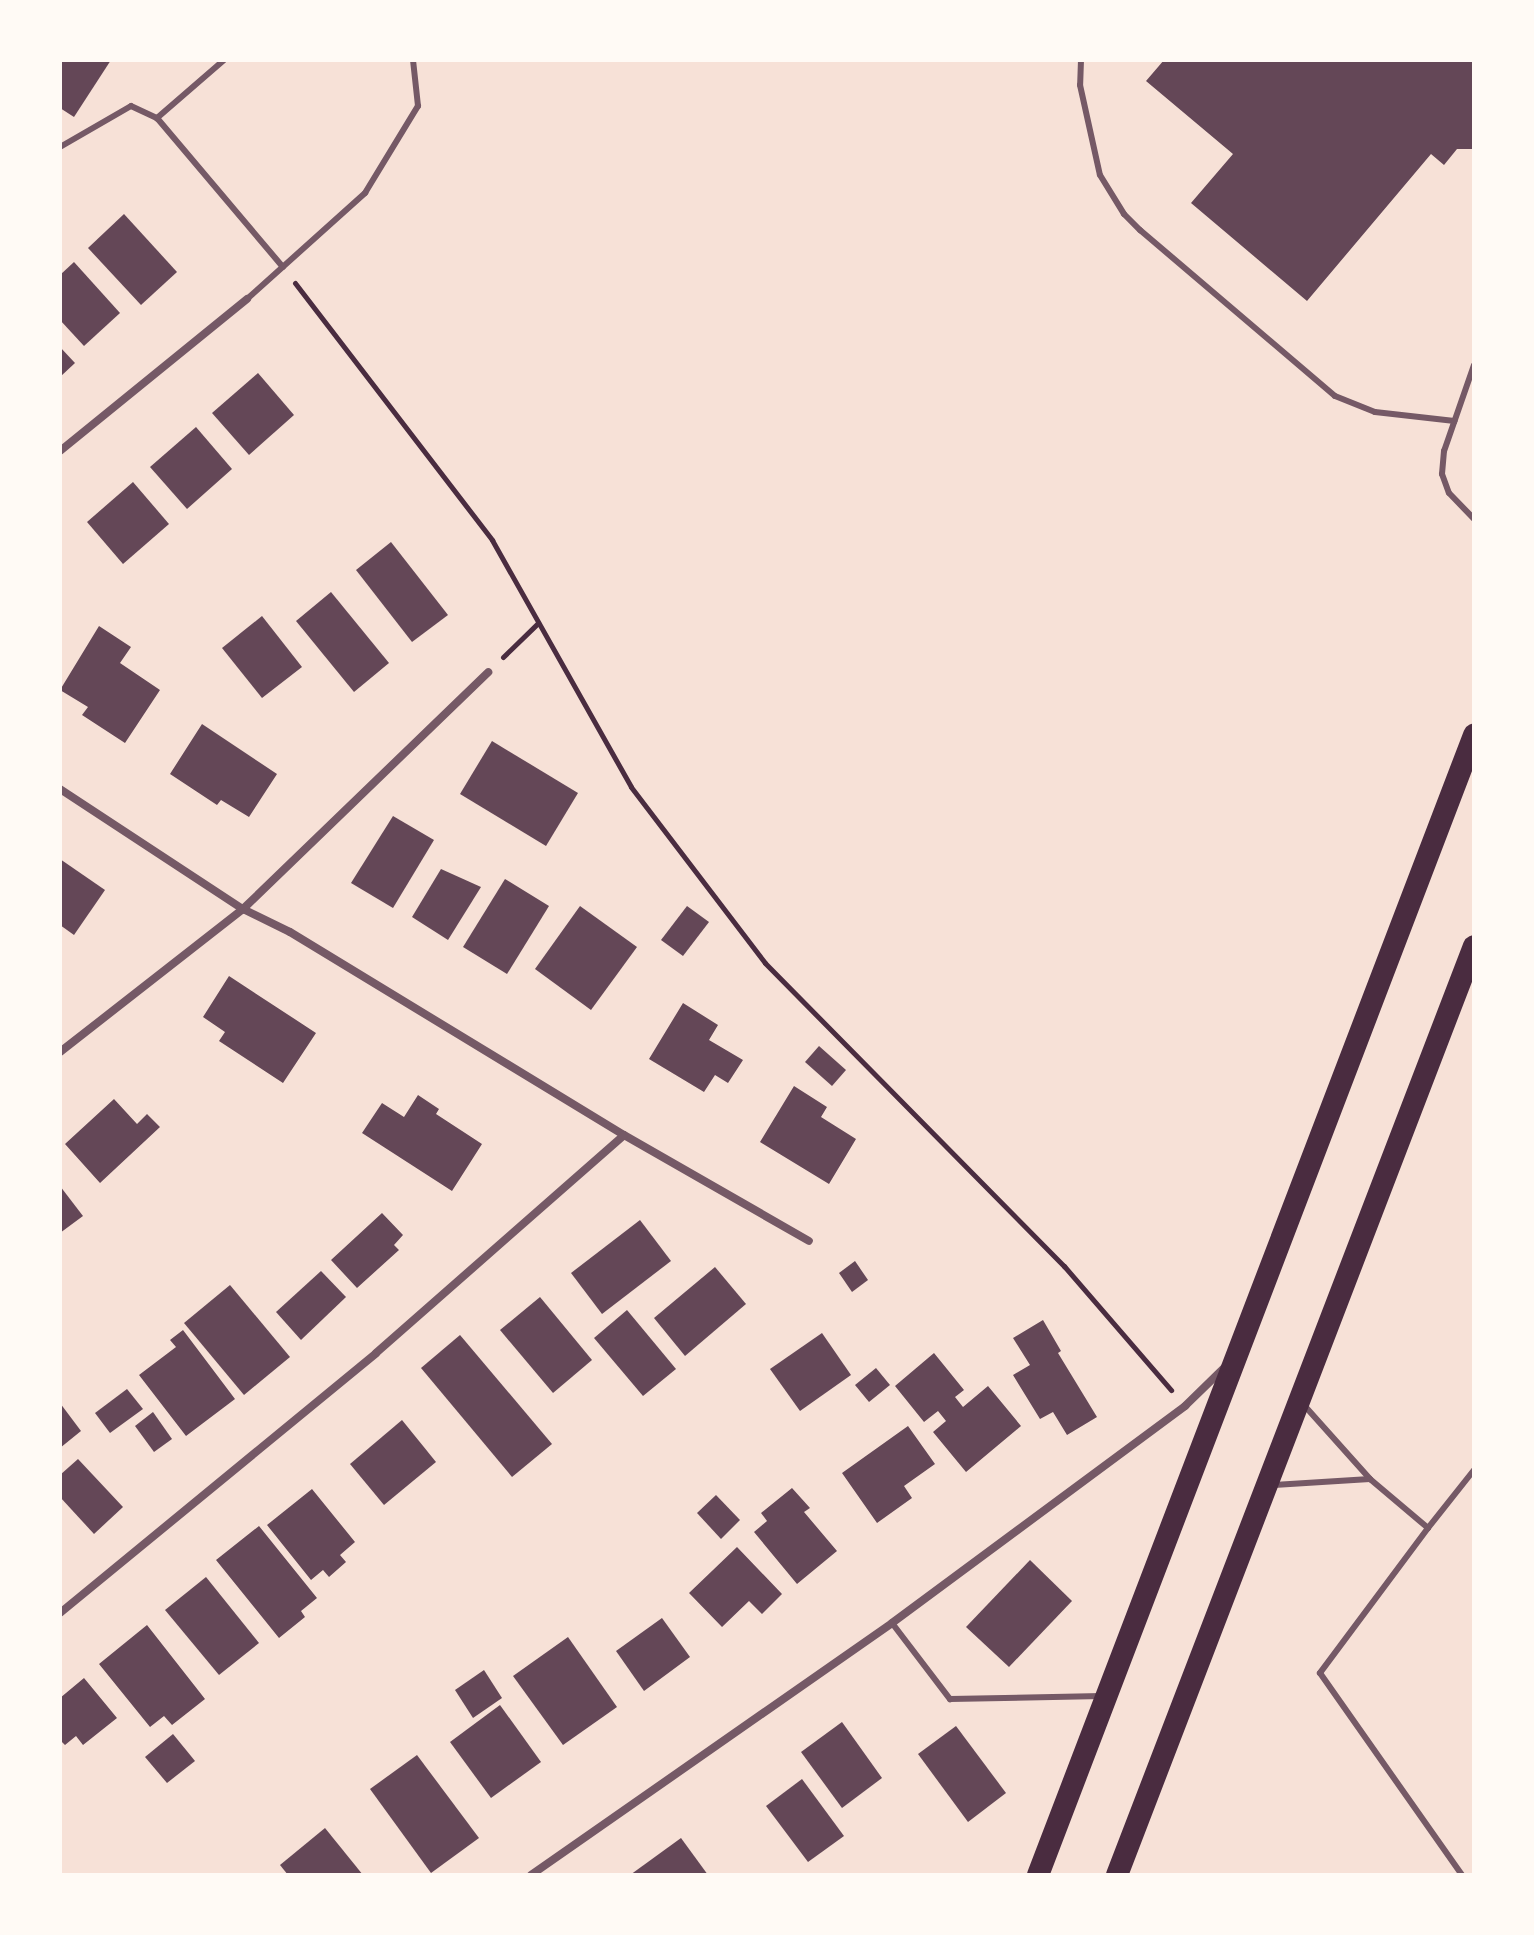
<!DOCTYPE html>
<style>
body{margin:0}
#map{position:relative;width:1534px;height:1935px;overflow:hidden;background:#f7e1d7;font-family:Rubik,sans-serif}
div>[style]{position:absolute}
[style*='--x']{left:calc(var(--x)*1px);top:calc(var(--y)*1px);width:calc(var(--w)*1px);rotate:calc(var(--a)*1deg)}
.building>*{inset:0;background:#644757}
.path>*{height:5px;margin:-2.5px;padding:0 2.5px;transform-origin:2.5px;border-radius:2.5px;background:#4a2c40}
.service>*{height:6px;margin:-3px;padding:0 3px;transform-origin:3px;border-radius:3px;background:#755966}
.minor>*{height:8px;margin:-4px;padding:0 4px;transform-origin:4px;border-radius:4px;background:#755966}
.trunk>*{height:22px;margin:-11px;padding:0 11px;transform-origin:11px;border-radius:11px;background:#4a2c40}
span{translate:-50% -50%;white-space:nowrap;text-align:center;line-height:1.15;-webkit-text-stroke:6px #fffaf5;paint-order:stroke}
.frame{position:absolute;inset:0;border:62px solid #fffaf5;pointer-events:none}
</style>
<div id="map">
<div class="building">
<div style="clip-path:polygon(60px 60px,111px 60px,74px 117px,60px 108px)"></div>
<div style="clip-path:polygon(1164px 60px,1474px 60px,1474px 149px,1457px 149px,1444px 165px,1431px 154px,1307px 301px,1191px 203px,1233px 154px,1146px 81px)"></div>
<div style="clip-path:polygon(124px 214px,177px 272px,141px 305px,88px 248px)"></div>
<div style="clip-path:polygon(74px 262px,120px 313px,84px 346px,60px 320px,60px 275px)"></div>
<div style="clip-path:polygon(60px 347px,75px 363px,60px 377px)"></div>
<div style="clip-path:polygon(258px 373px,294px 415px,249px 455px,212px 413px)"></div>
<div style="clip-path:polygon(196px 427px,232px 469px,187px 509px,150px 467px)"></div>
<div style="clip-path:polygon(133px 482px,169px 524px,123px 564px,87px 522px)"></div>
<div style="clip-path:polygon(391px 542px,448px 615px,412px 642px,356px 570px)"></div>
<div style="clip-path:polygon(331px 592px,389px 663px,354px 692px,296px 621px)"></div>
<div style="clip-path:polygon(262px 616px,302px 667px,262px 698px,222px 648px)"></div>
<div style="clip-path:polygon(99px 626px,131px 647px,120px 663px,160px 690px,125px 743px,82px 715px,88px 707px,60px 690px)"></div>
<div style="clip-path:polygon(202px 724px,277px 774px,249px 817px,221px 800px,217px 805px,170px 774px)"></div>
<div style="clip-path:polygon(492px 741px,578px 793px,546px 846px,460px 794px)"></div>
<div style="clip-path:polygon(393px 816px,434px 840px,393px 908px,351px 883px)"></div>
<div style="clip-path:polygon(60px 859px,105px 890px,74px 935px,60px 925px)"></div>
<div style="clip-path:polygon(441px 869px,481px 887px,448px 940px,412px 917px)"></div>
<div style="clip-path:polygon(505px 879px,549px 906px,507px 974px,463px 947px)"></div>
<div style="clip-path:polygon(580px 906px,637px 947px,591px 1010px,535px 969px)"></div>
<div style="clip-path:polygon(687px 906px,709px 922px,683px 956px,661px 940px)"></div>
<div style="clip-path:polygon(229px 976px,316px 1033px,283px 1083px,219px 1041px,225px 1032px,203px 1017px)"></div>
<div style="clip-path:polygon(683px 1003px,718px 1025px,709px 1040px,743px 1060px,728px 1083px,715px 1075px,704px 1092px,649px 1059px)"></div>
<div style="clip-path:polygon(819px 1046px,846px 1070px,832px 1086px,805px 1062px)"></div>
<div style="clip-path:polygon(794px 1086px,827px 1107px,821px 1117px,856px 1139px,829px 1184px,760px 1142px)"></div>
<div style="clip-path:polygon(418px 1095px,439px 1109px,436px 1114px,482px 1144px,452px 1191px,362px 1133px,382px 1103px,404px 1117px)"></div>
<div style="clip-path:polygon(114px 1099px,137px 1124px,147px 1114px,160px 1127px,100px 1183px,65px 1144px)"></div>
<div style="clip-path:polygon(60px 1186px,83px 1216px,60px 1233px)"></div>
<div style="clip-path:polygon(382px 1213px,403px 1235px,394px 1245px,399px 1250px,357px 1288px,331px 1260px)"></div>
<div style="clip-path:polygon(640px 1220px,671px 1261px,602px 1314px,571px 1273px)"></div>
<div style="clip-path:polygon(855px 1261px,868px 1280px,852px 1292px,839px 1273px)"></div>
<div style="clip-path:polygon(715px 1267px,746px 1304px,685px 1356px,654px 1318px)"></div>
<div style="clip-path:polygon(321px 1271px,346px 1297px,301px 1340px,276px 1312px)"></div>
<div style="clip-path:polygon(230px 1285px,290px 1357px,244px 1395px,184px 1323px)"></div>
<div style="clip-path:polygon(540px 1297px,592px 1360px,553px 1393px,500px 1330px)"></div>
<div style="clip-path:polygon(627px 1310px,676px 1369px,643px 1396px,594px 1338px)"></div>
<div style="clip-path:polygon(1043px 1320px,1061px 1351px,1058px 1353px,1097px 1417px,1067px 1435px,1053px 1412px,1040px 1419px,1013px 1375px,1030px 1365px,1013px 1338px)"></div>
<div style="clip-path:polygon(183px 1330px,235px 1399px,186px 1436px,139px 1375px,176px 1347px,170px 1340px)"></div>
<div style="clip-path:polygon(822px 1333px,851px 1375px,800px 1411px,770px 1369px)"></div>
<div style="clip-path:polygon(460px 1335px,552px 1444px,512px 1477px,421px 1368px)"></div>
<div style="clip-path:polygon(934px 1353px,964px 1390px,955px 1397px,963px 1407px,988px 1386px,1021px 1426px,966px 1472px,933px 1432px,946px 1421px,938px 1411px,924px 1422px,895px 1386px)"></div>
<div style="clip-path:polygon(876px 1368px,890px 1385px,869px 1402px,855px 1385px)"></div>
<div style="clip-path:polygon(127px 1389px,143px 1409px,110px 1433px,95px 1413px)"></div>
<div style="clip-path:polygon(60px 1403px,81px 1431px,60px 1448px)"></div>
<div style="clip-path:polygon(153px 1412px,172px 1439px,154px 1452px,135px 1426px)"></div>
<div style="clip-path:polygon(402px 1420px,436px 1462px,384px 1505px,350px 1464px)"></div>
<div style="clip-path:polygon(908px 1426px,935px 1464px,904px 1486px,912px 1498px,877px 1523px,842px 1473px)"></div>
<div style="clip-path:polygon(78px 1459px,123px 1507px,94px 1534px,60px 1497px,60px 1475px)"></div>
<div style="clip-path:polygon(792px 1488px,810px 1508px,804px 1512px,837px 1551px,797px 1584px,754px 1532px,767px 1521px,761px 1513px)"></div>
<div style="clip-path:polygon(312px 1489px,355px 1542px,340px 1555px,346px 1562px,329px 1577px,323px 1570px,311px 1580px,267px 1525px)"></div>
<div style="clip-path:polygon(716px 1495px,740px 1520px,721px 1539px,697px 1513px)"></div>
<div style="clip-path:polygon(259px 1526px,317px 1598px,301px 1611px,305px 1617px,279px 1638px,216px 1560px)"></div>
<div style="clip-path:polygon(737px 1547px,782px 1594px,762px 1614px,749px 1601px,722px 1627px,689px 1593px)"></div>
<div style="clip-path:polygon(1030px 1560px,1072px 1601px,1009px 1667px,966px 1627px)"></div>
<div style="clip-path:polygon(206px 1577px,259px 1643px,219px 1675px,165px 1610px)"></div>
<div style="clip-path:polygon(662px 1618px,690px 1657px,644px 1691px,616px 1651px)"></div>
<div style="clip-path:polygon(147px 1625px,205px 1699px,172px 1725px,164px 1716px,150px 1727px,99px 1664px)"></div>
<div style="clip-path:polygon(568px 1637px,617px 1707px,563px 1745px,513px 1676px)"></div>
<div style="clip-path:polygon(484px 1670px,502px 1698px,473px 1718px,455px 1690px)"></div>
<div style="clip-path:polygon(84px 1678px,117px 1718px,83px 1745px,76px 1736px,65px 1745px,60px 1740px,60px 1698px)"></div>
<div style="clip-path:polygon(500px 1705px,541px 1762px,491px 1798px,450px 1742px)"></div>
<div style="clip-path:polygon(842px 1722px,882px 1778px,842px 1808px,801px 1752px)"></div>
<div style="clip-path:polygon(956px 1726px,1006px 1793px,968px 1822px,918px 1754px)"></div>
<div style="clip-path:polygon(173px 1734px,195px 1761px,167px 1783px,145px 1757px)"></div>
<div style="clip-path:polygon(417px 1755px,479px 1838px,431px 1873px,370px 1789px)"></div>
<div style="clip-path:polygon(802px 1779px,844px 1836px,808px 1862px,766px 1806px)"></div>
<div style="clip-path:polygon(325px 1828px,363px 1875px,288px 1875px,280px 1865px)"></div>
<div style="clip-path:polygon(681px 1838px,708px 1875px,630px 1875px)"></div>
</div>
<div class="path">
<div style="--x:295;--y:283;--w:324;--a:52.5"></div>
<div style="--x:492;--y:540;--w:283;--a:60.6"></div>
<div style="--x:631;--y:787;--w:221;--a:52.7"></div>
<div style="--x:765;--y:963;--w:426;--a:45.4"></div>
<div style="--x:1064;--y:1266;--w:164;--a:49.2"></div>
<div style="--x:503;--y:657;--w:49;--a:-44.2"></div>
</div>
<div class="service">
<div style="--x:224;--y:60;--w:89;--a:139.1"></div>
<div style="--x:157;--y:118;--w:195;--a:49.8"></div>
<div style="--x:1081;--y:60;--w:25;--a:92"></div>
<div style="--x:1080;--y:85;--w:92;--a:77.5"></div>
<div style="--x:1100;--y:175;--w:46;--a:58.4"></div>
<div style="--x:1124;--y:214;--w:23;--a:45"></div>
<div style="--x:1140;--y:230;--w:256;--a:40.4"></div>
<div style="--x:1335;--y:396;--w:43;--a:21.8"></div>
<div style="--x:1375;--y:412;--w:80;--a:6.5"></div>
<div style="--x:60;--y:147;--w:82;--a:-30"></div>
<div style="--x:131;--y:106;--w:29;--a:25"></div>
<div style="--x:247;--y:299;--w:159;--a:-41.9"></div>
<div style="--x:365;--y:193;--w:102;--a:-58.7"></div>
<div style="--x:418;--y:106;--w:46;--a:-96.2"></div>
<div style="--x:1474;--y:365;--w:91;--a:109.2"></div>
<div style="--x:1444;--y:451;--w:23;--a:95"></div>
<div style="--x:1442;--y:474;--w:20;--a:70"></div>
<div style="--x:1449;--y:493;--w:36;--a:46"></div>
<div style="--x:1303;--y:1404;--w:101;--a:48.2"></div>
<div style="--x:1370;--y:1479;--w:76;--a:40.2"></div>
<div style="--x:1428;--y:1528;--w:181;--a:126.7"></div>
<div style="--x:1320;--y:1673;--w:247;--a:54.9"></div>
<div style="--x:1274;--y:1485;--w:96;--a:-3.6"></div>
<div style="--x:1428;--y:1528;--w:74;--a:-51.6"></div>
<div style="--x:892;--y:1623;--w:96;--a:52.7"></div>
<div style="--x:950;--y:1699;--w:152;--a:-1.1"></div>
</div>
<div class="minor">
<div style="--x:60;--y:451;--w:241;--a:-39.1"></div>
<div style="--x:60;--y:789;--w:219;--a:33.3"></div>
<div style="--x:243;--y:909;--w:52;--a:26.1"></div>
<div style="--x:290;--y:932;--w:391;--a:31.3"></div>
<div style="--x:624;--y:1135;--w:213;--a:29.8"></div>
<div style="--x:60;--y:1052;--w:232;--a:-38"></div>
<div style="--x:243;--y:909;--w:341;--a:-44"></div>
<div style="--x:60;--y:1613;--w:409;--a:-39.4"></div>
<div style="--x:376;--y:1353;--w:330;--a:-41.3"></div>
<div style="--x:531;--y:1875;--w:440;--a:-34.9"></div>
<div style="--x:892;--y:1623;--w:365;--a:-36.5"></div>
<div style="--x:1185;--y:1406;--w:54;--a:-44.3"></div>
</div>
<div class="trunk">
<div style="--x:1038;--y:1875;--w:1221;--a:-69.07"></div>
<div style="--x:1117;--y:1875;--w:995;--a:-68.98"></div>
</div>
<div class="frame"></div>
</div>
